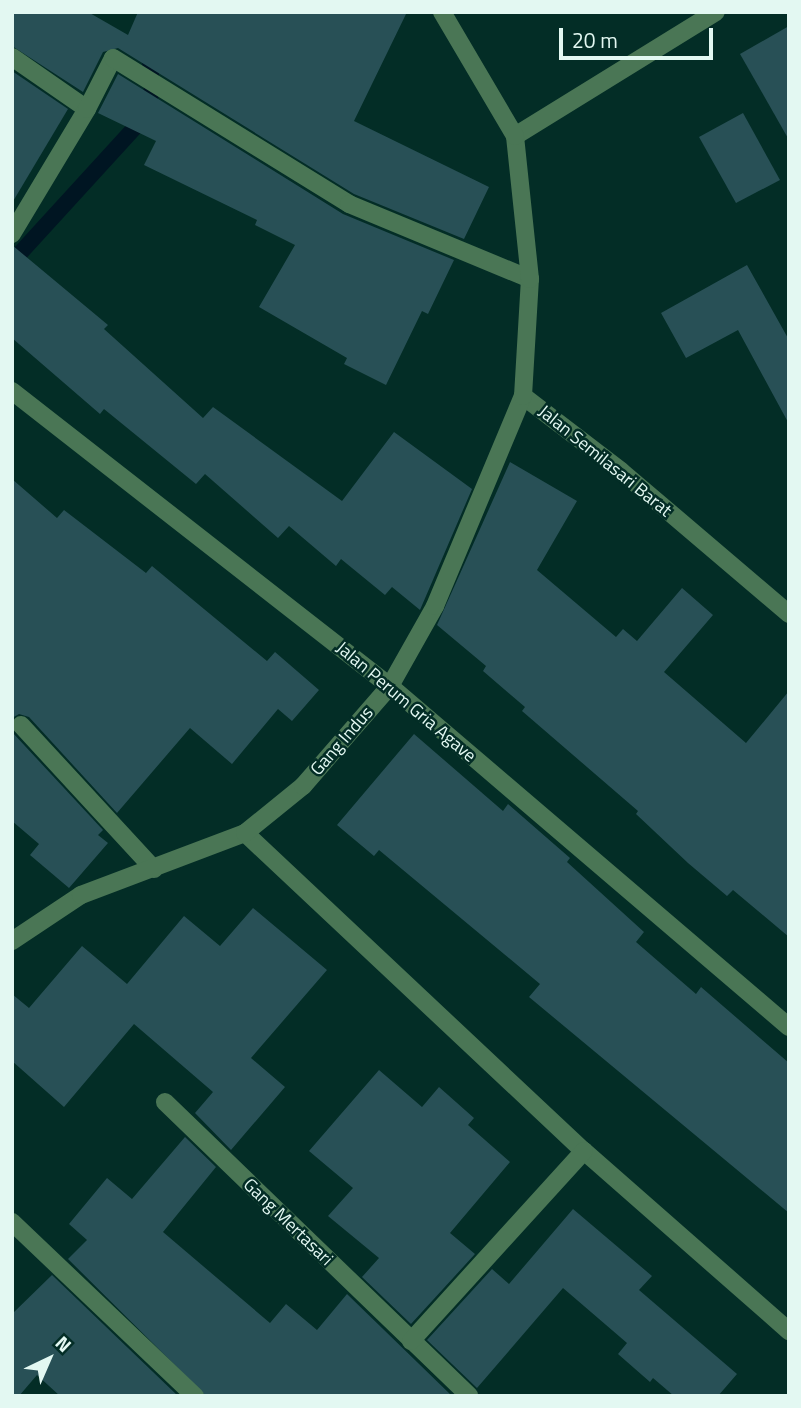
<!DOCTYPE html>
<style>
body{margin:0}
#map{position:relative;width:801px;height:1408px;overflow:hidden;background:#032d26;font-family:"Titillium Web",sans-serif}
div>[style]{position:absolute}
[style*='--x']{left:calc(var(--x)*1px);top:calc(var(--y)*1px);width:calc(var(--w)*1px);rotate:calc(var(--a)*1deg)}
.stream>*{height:16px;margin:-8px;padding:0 8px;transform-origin:8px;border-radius:8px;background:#001522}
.building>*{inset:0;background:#285056}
.service>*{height:18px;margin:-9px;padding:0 9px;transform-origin:9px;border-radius:9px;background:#4a7655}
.minor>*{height:18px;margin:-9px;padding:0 9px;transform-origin:9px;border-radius:9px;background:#4a7655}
span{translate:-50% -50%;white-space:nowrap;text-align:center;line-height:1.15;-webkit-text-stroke:5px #032d26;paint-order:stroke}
.street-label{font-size:18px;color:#e3f8f2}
.frame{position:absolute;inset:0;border:14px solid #e3f8f2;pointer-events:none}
.north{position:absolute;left:14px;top:1324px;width:70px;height:70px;-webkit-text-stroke:5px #032d26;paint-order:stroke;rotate:44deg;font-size:19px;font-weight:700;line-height:28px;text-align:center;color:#e3f8f2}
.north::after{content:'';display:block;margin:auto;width:24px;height:32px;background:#e3f8f2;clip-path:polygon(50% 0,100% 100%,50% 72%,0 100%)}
.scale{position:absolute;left:559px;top:28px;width:154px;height:32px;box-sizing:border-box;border:4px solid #e3f8f2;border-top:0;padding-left:9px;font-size:21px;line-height:24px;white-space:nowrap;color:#e3f8f2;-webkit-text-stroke:5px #032d26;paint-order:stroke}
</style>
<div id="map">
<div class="stream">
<div style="--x:12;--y:262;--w:199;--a:-47.6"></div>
<div style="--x:146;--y:115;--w:26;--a:-77"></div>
<div style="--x:152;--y:90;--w:44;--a:-93.9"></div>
</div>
<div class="building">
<div style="clip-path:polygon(12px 12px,88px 12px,128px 35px,138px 12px,407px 12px,354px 121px,489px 187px,464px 239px,354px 194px,118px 48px,103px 52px,83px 92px,12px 46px)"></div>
<div style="clip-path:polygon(789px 26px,789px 140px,740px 54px)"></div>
<div style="clip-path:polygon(12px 71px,68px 109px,12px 203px)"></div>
<div style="clip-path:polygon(118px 74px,343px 214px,454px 260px,428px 314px,422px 311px,386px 385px,344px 364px,347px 358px,259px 307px,295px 245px,255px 225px,257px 220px,144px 165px,156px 141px,98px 113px)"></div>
<div style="clip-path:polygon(743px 113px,780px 180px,736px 203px,699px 137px)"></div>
<div style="clip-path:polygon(12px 245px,108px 325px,104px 329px,203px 418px,213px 407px,342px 501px,394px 432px,472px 489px,420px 610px,392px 587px,385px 595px,341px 559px,336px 566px,289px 526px,278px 538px,205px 474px,196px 484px,104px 409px,100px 414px,12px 338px)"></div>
<div style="clip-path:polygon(747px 265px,789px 340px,789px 424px,738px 330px,686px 358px,661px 313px)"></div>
<div style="clip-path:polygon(510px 462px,577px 501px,537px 570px,616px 637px,623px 629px,637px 641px,682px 588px,713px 615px,664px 672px,746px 743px,789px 691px,789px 937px,733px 890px,727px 896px,688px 863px,636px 814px,638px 811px,522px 711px,525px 707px,483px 671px,486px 666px,437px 625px)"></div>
<div style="clip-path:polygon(12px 479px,57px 518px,64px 510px,146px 573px,152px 566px,267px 661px,275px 652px,319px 690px,292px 721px,278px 709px,232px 764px,190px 728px,117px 813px,29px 717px,19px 714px,12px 718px)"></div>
<div style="clip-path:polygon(12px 732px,103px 830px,98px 835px,108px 843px,69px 888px,30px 855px,39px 844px,12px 821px)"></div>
<div style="clip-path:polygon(414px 734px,503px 811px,508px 804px,570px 858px,567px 862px,644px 932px,636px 942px,696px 994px,701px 987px,789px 1063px,789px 1213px,529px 997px,540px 984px,379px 850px,374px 856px,337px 825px)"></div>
<div style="clip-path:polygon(253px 908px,327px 970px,251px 1058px,285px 1087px,231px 1150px,195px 1113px,213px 1092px,134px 1024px,64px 1107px,12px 1061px,12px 994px,29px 1008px,82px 946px,127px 984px,184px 916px,220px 946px)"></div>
<div style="clip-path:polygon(379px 1070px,422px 1107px,439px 1087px,474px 1118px,468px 1125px,510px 1162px,450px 1233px,475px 1254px,411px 1324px,362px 1277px,379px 1258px,328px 1216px,353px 1188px,309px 1151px)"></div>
<div style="clip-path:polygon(185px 1137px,216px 1167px,163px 1232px,270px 1323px,286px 1304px,317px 1330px,347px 1294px,452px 1396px,206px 1396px,68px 1259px,87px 1240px,69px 1224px,107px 1178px,132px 1199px)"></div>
<div style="clip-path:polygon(573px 1209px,652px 1276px,639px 1290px,737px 1374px,718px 1396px,674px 1396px,653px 1378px,650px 1382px,618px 1354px,627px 1343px,563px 1288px,477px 1388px,427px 1340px,492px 1269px,509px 1284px)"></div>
<div style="clip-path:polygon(52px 1275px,178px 1396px,60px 1396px,37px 1375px,19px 1396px,12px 1396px,12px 1314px)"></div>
</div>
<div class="service">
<div style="--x:12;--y:1222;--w:253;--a:43.6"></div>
</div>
<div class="minor">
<div style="--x:12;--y:57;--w:91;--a:34.7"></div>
<div style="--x:87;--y:109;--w:146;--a:121"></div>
<div style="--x:87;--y:109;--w:57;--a:-63"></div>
<div style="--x:113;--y:58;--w:278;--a:31.7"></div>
<div style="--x:349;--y:204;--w:196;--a:22.5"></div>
<div style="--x:515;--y:136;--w:236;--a:-31.7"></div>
<div style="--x:12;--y:391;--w:479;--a:38"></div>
<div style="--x:390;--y:686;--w:525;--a:40.52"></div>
<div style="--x:523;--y:396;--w:123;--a:37.4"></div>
<div style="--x:621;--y:471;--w:221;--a:40.4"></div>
<div style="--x:21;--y:725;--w:196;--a:47.3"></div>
<div style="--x:245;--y:833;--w:465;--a:43.2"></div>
<div style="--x:584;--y:1151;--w:273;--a:41.3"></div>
<div style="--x:12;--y:941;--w:83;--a:-33.7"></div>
<div style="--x:81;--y:895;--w:175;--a:-20.7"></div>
<div style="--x:245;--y:833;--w:75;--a:-39"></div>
<div style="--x:303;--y:786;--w:133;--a:-49"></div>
<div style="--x:390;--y:686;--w:92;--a:-60.6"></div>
<div style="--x:435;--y:606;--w:228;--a:-67.3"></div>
<div style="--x:523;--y:396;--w:117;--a:-86.6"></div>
<div style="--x:530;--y:279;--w:144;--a:-96"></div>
<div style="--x:515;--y:136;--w:144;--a:-120.5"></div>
<div style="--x:165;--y:1102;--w:423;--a:44"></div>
<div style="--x:411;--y:1341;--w:257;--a:-47.7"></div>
</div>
<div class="street-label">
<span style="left:605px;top:461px;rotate:39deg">Jalan Semilasari Barat</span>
<span style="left:406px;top:702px;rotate:40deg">Jalan Perum Gria Agave</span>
<span style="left:342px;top:741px;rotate:-49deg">Gang Indus</span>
<span style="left:288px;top:1222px;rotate:44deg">Gang Mertasari</span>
</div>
<div class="frame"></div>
<div class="north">N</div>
<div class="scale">20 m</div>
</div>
